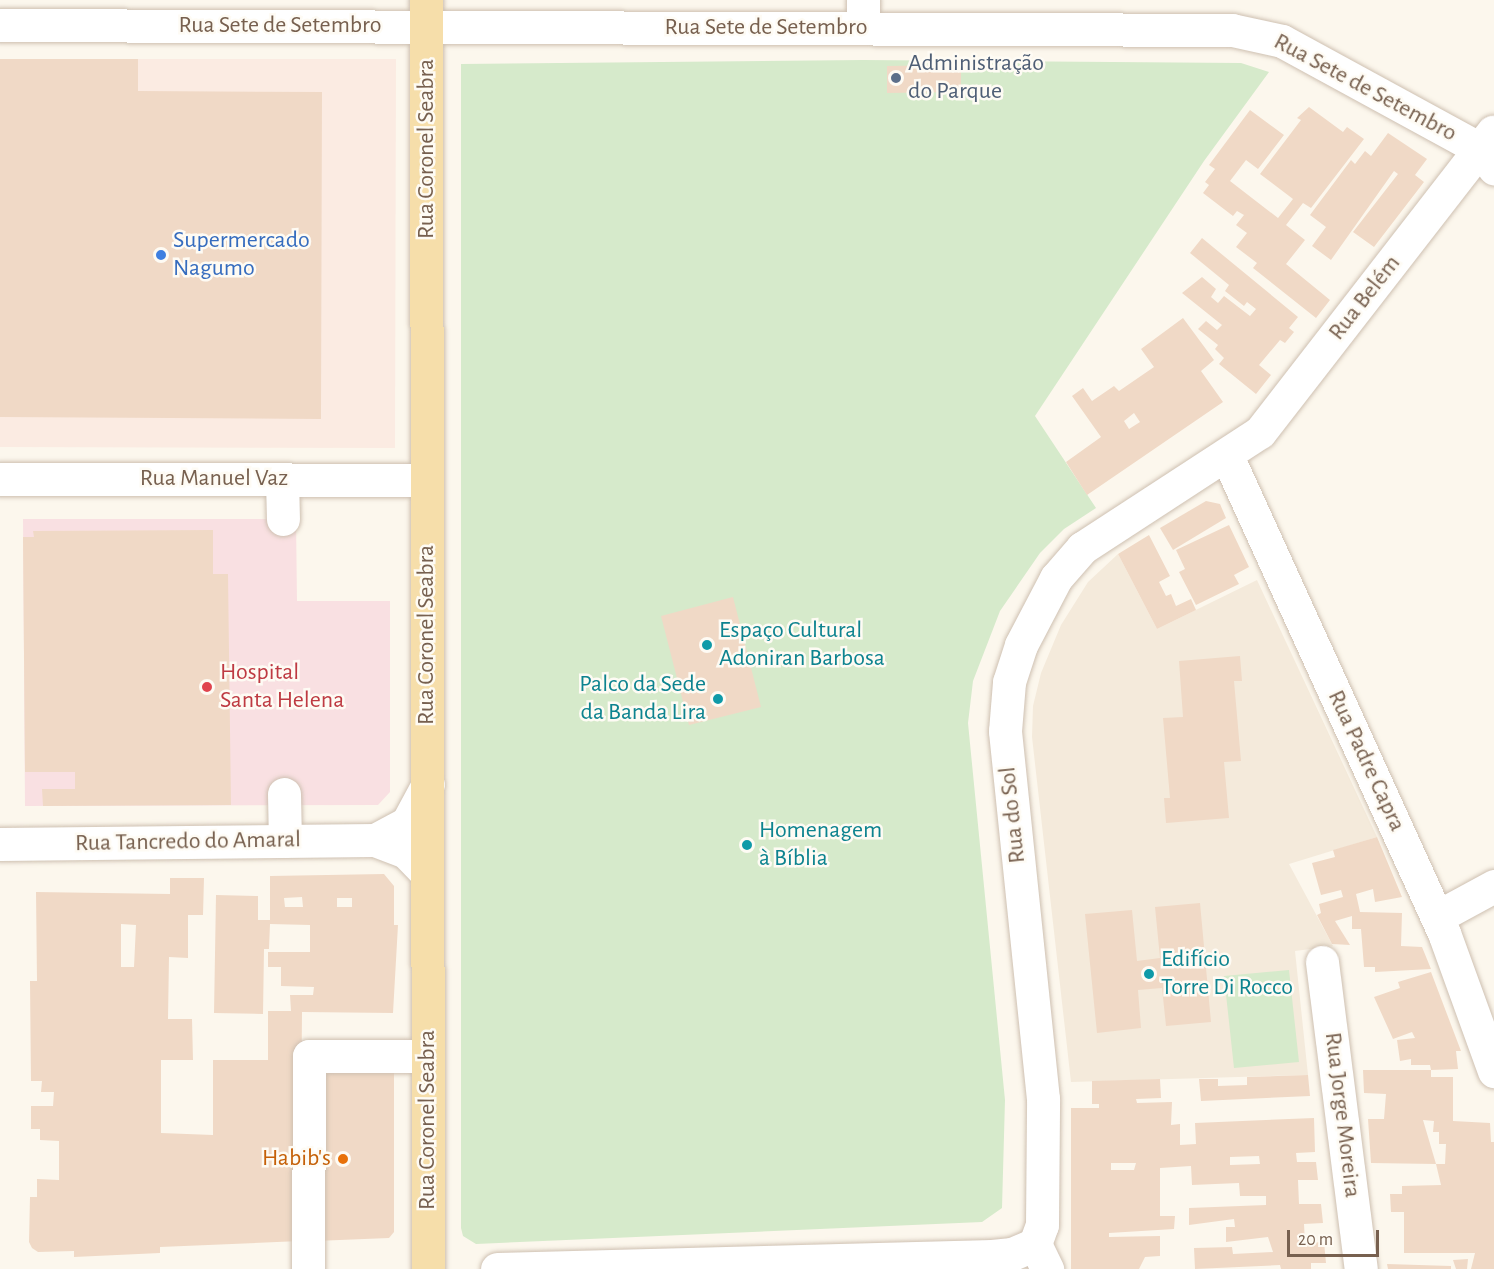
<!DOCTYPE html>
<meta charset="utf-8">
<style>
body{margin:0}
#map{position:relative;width:1494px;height:1269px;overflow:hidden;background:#fcf7ed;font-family:"Alegreya Sans",sans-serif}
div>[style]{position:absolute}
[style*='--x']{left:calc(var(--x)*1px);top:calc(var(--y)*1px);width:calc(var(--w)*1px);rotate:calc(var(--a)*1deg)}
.residential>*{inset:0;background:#f4eadb}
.commercial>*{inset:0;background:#fbebe2}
.medical>*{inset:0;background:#f9e0e2}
.green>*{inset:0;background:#d6eacb}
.building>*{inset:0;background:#f0d9c6}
.roads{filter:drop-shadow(0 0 2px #cec0b1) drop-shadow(0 0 2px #cec0b1)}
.minor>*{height:33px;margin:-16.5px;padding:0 16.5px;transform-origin:16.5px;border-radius:16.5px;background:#fff}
.major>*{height:33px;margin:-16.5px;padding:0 16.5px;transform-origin:16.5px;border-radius:16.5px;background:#f6deaa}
.dots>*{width:16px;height:16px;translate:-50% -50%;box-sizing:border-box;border:3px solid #fefbf4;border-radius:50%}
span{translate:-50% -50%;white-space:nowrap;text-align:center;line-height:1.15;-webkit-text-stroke:5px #fefbf4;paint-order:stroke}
.street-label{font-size:24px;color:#77604f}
.service-label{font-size:24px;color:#4e5e75}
.left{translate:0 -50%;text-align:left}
.shop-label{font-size:24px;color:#366cbe}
.culture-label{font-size:24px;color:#0d838f}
.right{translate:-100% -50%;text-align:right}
.health-label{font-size:24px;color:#be3a42}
.food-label{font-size:24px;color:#c56008}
.scale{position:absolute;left:1287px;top:1230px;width:92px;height:27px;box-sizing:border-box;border:3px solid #77604f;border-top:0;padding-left:8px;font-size:18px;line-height:21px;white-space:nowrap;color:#77604f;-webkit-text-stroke:4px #fefbf4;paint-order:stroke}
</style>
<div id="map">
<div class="residential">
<div style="clip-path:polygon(1118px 554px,1157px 629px,1257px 580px,1377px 837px,1289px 864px,1333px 946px,1295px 951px,1308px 1075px,1071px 1082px,1032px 737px,1033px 706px,1041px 673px,1061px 625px,1088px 582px)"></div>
</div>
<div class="commercial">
<div style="clip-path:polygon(0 59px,396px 59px,395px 448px,0 447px)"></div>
</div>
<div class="medical">
<div style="clip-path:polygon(23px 519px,296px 519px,297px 601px,390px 601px,390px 792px,378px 805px,25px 806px)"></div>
</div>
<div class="green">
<div style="clip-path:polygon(863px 60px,1241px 63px,1269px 72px,1204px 161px,1035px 416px,1096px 508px,1064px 529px,1040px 553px,1000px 611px,973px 681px,968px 723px,1005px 1100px,1002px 1208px,982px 1222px,476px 1244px,463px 1236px,461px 1228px,461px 64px)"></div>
<div style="clip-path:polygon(1289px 970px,1299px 1062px,1234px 1068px,1224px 976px)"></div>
</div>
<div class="building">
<div style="clip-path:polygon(0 59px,138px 59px,138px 91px,322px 92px,321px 419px,0 417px)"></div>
<div style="clip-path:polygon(961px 65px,961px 92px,887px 93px,887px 66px)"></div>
<div style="clip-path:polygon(1309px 107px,1343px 132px,1347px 127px,1364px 139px,1311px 208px,1303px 203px,1286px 225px,1305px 240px,1286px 264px,1330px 300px,1316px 318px,1253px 268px,1257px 263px,1236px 247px,1247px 233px,1236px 225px,1244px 215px,1237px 211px,1233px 216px,1203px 193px,1209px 185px,1205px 182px,1215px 169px,1209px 165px,1250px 110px,1284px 135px,1258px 169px,1246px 160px,1230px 181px,1278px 218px,1293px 199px,1260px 174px,1301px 120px,1297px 118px)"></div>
<div style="clip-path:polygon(1388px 133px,1427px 159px,1415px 175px,1424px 182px,1374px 247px,1353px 232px,1398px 174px,1394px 171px,1331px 260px,1312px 246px,1326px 227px,1310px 215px,1351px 160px,1355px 164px,1365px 151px,1371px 156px)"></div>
<div style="clip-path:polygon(1202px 238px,1298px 317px,1289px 328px,1294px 332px,1285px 343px,1280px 340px,1259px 365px,1271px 375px,1256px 394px,1219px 364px,1224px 358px,1215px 349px,1218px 345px,1198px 329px,1206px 321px,1217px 330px,1222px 325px,1182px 293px,1202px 277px,1216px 289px,1211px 297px,1218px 303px,1224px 296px,1250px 316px,1256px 309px,1247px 302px,1244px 306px,1225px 291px,1229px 285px,1190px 253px)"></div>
<div style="clip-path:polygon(evenodd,1183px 318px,1214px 360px,1201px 371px,1223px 402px,1087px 495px,1066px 462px,1101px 437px,1072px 396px,1083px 388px,1092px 401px,1114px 386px,1119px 391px,1154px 367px,1141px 349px,1183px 318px,1134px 413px,1140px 422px,1129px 429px,1124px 421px,1134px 413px)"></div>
<div style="clip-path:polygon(1206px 501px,1220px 504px,1226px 518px,1173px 550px,1160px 528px)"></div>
<div style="clip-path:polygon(1229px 525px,1249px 567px,1234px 575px,1239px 584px,1196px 605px,1179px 572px,1185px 569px,1176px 550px)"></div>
<div style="clip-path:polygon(213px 530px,213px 574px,228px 574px,231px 805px,43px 806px,42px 789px,75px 789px,75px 772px,25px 772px,23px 537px,34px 537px,33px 531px)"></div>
<div style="clip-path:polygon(1149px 535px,1170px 576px,1159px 582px,1166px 596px,1171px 594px,1176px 606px,1191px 599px,1196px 610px,1157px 629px,1118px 554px)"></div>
<div style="clip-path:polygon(733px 597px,761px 707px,689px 725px,661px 616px)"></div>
<div style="clip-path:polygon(1240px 656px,1242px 681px,1234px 681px,1241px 761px,1224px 762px,1229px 818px,1166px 823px,1164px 798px,1170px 798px,1163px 718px,1183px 717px,1179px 661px)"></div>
<div style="clip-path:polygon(1377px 837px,1402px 897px,1375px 902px,1373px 889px,1356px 894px,1360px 912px,1402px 913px,1401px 946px,1422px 947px,1431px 969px,1375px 972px,1375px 967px,1364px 967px,1361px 929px,1352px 929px,1352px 916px,1335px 921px,1350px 945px,1332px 944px,1317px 915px,1321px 913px,1319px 904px,1343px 897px,1341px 890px,1321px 895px,1312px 863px,1335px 857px,1333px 850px)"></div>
<div style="clip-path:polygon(evenodd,384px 874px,394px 886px,394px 925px,398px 925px,393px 1013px,302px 1012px,300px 1241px,160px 1247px,160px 1253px,74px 1257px,74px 1251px,38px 1252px,32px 1248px,29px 1242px,30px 1197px,37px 1197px,37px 1179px,59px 1180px,59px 1141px,40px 1140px,40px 1129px,31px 1129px,31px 1106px,53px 1106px,54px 1092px,41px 1092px,42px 1081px,31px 1081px,30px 981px,37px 981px,36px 892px,170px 894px,170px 878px,204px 878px,203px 915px,188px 915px,188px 958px,169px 957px,168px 1019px,192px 1019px,193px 1060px,161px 1060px,161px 1133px,213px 1135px,213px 1060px,268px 1060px,268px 1011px,291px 1011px,290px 995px,313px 995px,314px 987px,281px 986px,281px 967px,268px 967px,268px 952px,310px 952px,310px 925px,270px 924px,269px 949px,264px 949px,263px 1014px,214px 1013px,216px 895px,258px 896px,258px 920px,270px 920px,270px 876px,384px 874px,302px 897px,303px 907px,285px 907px,284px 898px,302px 897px,384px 874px,337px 898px,352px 898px,352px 907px,337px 907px,337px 898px,384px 874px,121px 924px,136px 925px,134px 967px,121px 967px,121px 924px)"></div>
<div style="clip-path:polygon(1200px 903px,1211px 1022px,1166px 1026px,1162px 988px,1138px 990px,1141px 1028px,1097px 1033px,1085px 914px,1132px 910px,1137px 961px,1160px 958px,1155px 907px)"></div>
<div style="clip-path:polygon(1431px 972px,1461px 1051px,1456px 1051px,1458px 1069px,1431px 1070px,1430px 1065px,1411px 1065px,1411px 1059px,1400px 1061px,1397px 1040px,1415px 1038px,1412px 1032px,1393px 1039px,1374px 997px,1400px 988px,1398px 982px)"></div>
<div style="clip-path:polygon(316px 1063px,394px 1064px,394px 1232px,389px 1238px,315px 1241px)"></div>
<div style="clip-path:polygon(1363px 1070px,1431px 1070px,1431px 1077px,1453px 1077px,1453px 1121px,1490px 1123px,1491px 1142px,1494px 1142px,1494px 1269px,1471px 1269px,1475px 1253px,1404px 1253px,1404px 1212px,1391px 1212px,1390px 1194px,1402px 1194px,1402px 1186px,1441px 1185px,1436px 1164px,1445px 1164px,1446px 1144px,1439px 1144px,1439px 1132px,1433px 1132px,1434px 1121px,1423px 1120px,1436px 1164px,1371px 1163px,1368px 1119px,1384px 1119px,1386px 1094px,1364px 1093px)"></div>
<div style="clip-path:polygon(1308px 1075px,1310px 1096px,1201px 1101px,1199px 1079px,1218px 1079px,1218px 1086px,1247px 1085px,1247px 1077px)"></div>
<div style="clip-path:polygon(evenodd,1160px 1079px,1161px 1098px,1136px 1099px,1137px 1103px,1172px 1102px,1171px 1125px,1180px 1124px,1180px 1145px,1196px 1144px,1195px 1123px,1314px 1118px,1315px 1152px,1296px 1153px,1297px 1162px,1316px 1162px,1318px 1180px,1298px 1180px,1299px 1204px,1321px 1204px,1323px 1223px,1304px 1224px,1305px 1243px,1324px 1242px,1326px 1263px,1311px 1263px,1311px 1269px,1281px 1269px,1280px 1265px,1195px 1269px,1194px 1248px,1232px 1247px,1233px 1254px,1273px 1252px,1268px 1237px,1226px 1242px,1226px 1227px,1235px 1227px,1234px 1219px,1189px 1225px,1189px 1208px,1266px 1205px,1266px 1196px,1240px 1196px,1239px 1183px,1192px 1185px,1191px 1166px,1160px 1168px,1160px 1216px,1175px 1216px,1174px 1229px,1109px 1233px,1109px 1237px,1160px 1236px,1160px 1256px,1145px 1257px,1139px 1269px,1071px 1269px,1071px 1108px,1099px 1108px,1099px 1104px,1092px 1104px,1092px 1081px,1160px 1079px,1259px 1156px,1260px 1164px,1230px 1165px,1230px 1157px,1259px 1156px,1160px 1079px,1111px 1163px,1136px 1163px,1134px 1170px,1111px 1170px,1111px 1163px)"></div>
<div style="clip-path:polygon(1468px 1259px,1467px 1269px,1456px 1269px,1453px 1260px)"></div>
<div style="clip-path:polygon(1387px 1264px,1451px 1266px,1451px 1269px,1388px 1269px)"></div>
</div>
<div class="roads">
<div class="minor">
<div style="--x:0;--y:25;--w:1232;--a:0.23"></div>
<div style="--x:1232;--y:30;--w:51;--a:12.4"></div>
<div style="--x:1282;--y:41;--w:226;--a:28.6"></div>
<div style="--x:1480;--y:149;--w:24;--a:54"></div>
<div style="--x:863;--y:28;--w:28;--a:-90"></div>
<div style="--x:1227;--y:456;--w:524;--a:65.54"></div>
<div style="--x:1444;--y:933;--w:147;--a:70.1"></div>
<div style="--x:0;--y:479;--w:427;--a:0.1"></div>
<div style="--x:282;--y:479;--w:40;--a:88.6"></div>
<div style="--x:284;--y:794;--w:47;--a:88.8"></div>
<div style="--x:375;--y:840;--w:36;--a:-28"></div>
<div style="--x:407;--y:823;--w:44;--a:-61.7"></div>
<div style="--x:0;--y:844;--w:375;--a:-0.6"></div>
<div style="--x:375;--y:840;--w:33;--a:21"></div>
<div style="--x:406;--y:852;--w:30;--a:46"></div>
<div style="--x:1437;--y:917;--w:65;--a:-28.5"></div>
<div style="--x:1322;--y:962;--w:309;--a:82.8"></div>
<div style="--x:1035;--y:1244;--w:20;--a:-70"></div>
<div style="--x:1042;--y:1225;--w:126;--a:-89.5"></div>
<div style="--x:1043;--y:1099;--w:370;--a:-95.9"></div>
<div style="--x:1005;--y:731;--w:49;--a:-85.3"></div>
<div style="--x:1009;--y:682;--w:39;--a:-72"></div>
<div style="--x:1021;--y:645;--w:76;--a:-62.4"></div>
<div style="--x:1056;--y:578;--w:40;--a:-49"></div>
<div style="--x:1082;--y:548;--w:212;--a:-33.1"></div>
<div style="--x:1260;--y:432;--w:380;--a:-52.2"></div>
<div style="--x:1035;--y:1244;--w:28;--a:64"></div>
<div style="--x:308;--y:1269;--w:213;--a:-89.7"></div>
<div style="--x:309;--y:1056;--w:119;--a:0"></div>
<div style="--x:497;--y:1269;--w:495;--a:-1.5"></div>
<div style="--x:992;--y:1256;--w:20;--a:-6"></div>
<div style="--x:1012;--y:1254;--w:25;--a:-23"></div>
</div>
<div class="major">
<div style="--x:426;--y:0;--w:1269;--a:89.91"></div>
</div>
</div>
<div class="dots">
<div style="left:896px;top:78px;background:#5c6f8a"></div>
<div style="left:161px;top:255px;background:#3f7fe0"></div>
<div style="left:707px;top:645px;background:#0f9aa8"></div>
<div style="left:207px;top:687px;background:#e0444e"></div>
<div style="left:718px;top:699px;background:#0f9aa8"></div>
<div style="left:747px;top:845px;background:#0f9aa8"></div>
<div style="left:1149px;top:974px;background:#0f9aa8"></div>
<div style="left:343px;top:1159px;background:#e8710a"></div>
</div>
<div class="street-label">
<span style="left:280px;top:26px">Rua Sete de Setembro</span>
<span style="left:766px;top:28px">Rua Sete de Setembro</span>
<span style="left:1365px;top:88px;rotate:28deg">Rua Sete de Setembro</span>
<span style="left:427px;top:149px;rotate:-90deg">Rua Coronel Seabra</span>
<span style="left:1365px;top:298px;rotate:-52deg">Rua Belém</span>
<span style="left:214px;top:479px">Rua Manuel Vaz</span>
<span style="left:427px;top:635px;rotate:-90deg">Rua Coronel Seabra</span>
<span style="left:1366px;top:761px;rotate:65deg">Rua Padre Capra</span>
<span style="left:1013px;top:815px;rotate:-96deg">Rua do Sol</span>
<span style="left:188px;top:842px;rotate:-1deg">Rua Tancredo do Amaral</span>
<span style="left:1342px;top:1115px;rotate:83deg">Rua Jorge Moreira</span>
<span style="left:428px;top:1120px;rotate:-90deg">Rua Coronel Seabra</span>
</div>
<div class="service-label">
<span class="left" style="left:908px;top:78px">Administração<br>do Parque</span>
</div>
<div class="shop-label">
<span class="left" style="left:173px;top:255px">Supermercado<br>Nagumo</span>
</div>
<div class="culture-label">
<span class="left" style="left:719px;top:645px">Espaço Cultural<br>Adoniran Barbosa</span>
<span class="right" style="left:706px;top:699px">Palco da Sede<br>da Banda Lira</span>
<span class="left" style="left:759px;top:845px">Homenagem<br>à Bíblia</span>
<span class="left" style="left:1161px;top:974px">Edifício<br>Torre Di Rocco</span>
</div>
<div class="health-label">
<span class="left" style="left:220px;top:687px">Hospital<br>Santa Helena</span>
</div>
<div class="food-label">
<span class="right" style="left:331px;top:1159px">Habib's</span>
</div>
<div class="scale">20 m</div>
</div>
